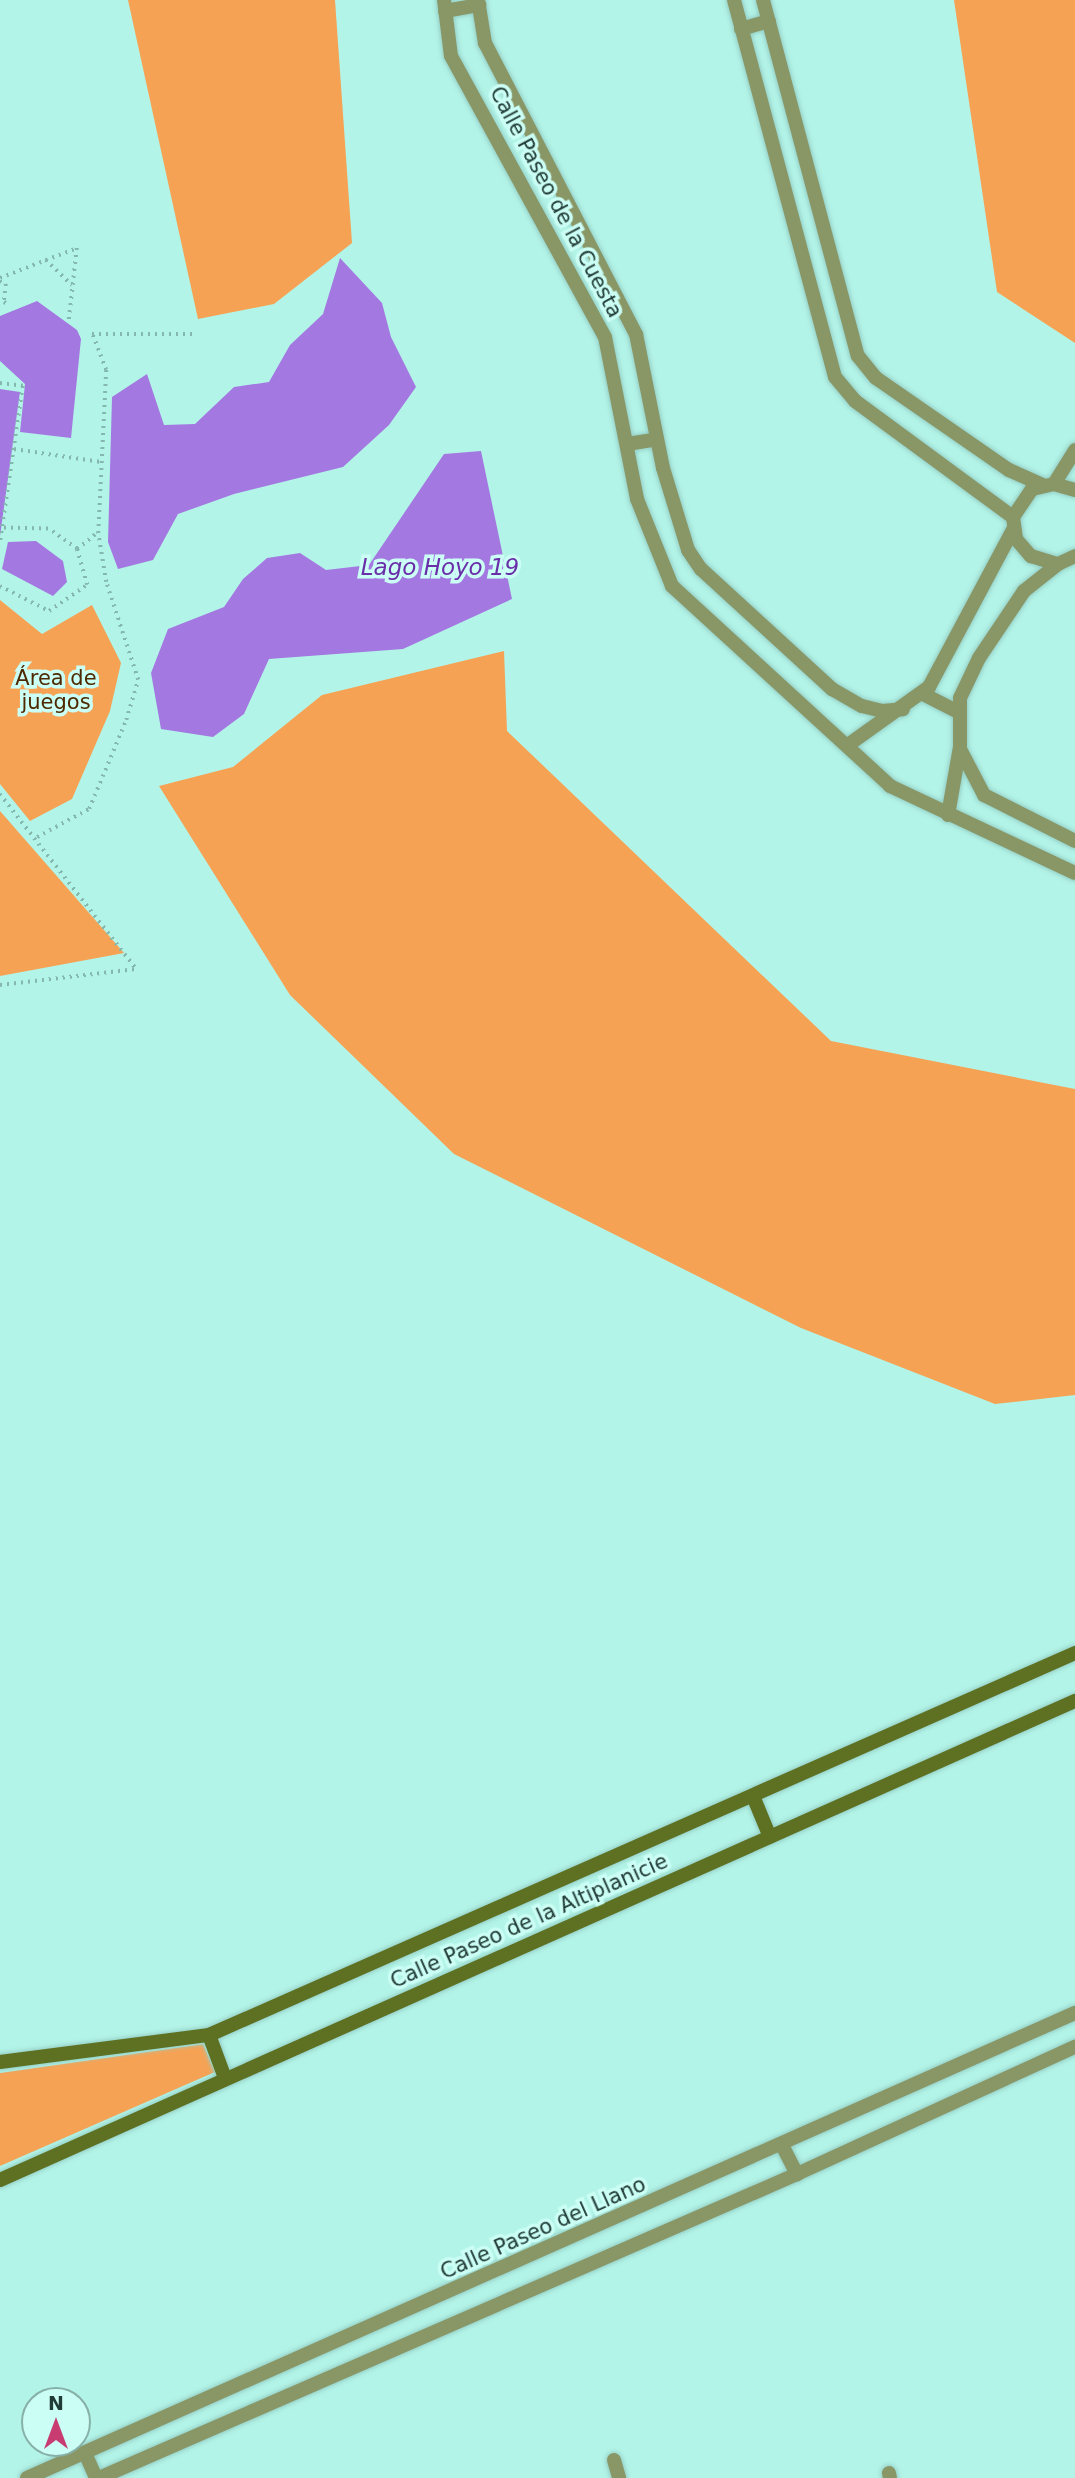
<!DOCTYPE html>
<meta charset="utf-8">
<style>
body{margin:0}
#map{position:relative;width:1075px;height:2478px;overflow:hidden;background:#b3f4e8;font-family:"DejaVu Sans",sans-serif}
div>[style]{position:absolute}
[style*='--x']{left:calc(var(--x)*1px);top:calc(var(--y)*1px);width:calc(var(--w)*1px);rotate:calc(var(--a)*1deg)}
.green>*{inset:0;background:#f6a254}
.water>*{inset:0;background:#a478e1}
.path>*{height:3.5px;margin-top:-1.75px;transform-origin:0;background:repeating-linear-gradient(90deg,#84b8af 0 2px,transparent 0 7px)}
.roads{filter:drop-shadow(0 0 2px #96cfc5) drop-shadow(0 0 2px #96cfc5)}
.street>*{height:14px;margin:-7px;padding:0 7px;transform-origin:7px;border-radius:7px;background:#899767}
.secondary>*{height:14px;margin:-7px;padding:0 7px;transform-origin:7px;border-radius:7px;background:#5e7122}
span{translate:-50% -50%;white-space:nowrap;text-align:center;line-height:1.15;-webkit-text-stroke:7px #cbfef4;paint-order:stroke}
.street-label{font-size:21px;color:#213b37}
.park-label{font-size:21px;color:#4d2800}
.water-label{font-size:23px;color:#6a2ea9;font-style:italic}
.north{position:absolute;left:21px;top:2387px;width:70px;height:70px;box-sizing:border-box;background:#cbfef4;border:2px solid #87b0a8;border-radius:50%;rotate:0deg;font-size:19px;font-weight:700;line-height:28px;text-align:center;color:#213b37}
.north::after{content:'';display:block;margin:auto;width:24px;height:32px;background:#c83c71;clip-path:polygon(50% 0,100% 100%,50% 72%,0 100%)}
</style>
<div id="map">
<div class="green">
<div style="clip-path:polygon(128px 0,335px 0,352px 243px,274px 304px,198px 319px)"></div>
<div style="clip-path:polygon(954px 0,1075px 0,1075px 343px,997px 292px)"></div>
<div style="clip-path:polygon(0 600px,42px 634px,92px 605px,121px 663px,110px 711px,72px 799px,30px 821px,0 784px)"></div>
<div style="clip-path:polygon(504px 651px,507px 731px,831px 1041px,1075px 1089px,1075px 1395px,995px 1404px,801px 1328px,454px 1154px,290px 995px,159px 786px,233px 767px,322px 695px)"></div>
<div style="clip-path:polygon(0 811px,124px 953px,0 976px)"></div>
<div style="clip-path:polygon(203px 2044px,215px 2072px,0 2166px,0 2073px)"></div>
</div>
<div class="water">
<div style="clip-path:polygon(340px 258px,382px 303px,391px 337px,416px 387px,389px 425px,343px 467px,234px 494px,178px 514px,153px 560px,118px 569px,108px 542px,112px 397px,147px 374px,164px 425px,195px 424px,234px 387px,269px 382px,290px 345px,323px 314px)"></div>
<div style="clip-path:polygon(37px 301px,77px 330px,81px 339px,71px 438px,20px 432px,25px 384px,0 361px,0 316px)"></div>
<div style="clip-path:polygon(0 389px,20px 392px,0 536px)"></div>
<div style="clip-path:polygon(481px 451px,512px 599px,403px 649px,269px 659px,244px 714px,213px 737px,161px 729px,151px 673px,168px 629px,224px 607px,243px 579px,267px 558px,300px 553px,326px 570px,369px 565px,444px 454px)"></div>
<div style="clip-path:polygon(36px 541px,63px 561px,67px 582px,53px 596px,2px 569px,8px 542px)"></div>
</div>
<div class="path">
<div style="--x:46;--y:260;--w:36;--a:44"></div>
<div style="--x:0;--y:278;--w:83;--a:-21.3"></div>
<div style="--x:77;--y:248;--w:72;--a:96.3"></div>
<div style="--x:0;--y:281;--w:7;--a:27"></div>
<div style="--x:6;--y:284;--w:18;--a:96"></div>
<div style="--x:4;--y:302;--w:4;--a:34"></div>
<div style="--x:0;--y:383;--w:23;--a:7"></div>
<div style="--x:23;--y:386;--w:160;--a:98.3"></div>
<div style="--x:14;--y:449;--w:88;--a:8.5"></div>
<div style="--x:77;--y:549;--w:26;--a:-39"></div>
<div style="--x:0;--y:586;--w:55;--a:27"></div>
<div style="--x:49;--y:611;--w:46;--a:-34.4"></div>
<div style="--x:87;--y:585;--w:37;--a:-106"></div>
<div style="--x:77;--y:549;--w:35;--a:-145"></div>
<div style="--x:48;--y:529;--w:46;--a:-178.8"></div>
<div style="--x:0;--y:794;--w:222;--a:52.1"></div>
<div style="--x:37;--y:837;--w:59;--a:-28.3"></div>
<div style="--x:89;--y:809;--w:96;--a:-67.4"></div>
<div style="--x:126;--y:720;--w:42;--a:-73.3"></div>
<div style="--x:138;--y:680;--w:103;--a:-108.1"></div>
<div style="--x:106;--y:582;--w:50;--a:-99.3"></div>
<div style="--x:98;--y:533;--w:163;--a:-87.2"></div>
<div style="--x:106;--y:370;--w:39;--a:-111"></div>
<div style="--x:92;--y:334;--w:102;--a:0"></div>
<div style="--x:0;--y:985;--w:137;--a:-6.7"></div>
</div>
<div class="roads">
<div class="street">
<div style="--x:444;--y:0;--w:56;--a:82.9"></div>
<div style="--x:451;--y:56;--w:320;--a:61.3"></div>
<div style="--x:605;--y:337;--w:165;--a:78.8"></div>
<div style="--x:637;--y:499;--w:94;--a:68.1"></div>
<div style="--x:672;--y:586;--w:296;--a:42.5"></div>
<div style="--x:890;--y:786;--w:204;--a:25.2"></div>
<div style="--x:478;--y:0;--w:44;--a:80.8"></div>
<div style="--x:485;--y:43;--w:328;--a:62.6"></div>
<div style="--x:636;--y:334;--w:137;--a:78.6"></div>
<div style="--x:663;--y:468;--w:86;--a:73"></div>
<div style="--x:688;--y:550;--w:23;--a:56"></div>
<div style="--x:701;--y:569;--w:178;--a:42.5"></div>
<div style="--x:832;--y:689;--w:34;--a:30"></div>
<div style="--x:862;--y:706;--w:21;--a:14"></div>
<div style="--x:882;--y:711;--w:21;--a:-5"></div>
<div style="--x:734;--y:0;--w:390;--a:75"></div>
<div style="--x:835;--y:377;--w:31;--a:50"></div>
<div style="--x:855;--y:401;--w:196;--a:36.3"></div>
<div style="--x:763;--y:0;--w:368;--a:75.1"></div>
<div style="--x:858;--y:356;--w:28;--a:51"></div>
<div style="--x:876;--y:378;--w:162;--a:34.7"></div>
<div style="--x:1009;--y:470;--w:36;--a:24"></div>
<div style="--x:445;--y:11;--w:35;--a:-10"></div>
<div style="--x:741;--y:29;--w:29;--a:-16"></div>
<div style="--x:627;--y:444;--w:30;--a:-9"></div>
<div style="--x:1054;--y:484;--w:40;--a:-58"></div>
<div style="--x:1075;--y:490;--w:22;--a:-164"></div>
<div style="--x:1054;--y:484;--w:23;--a:167"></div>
<div style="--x:1032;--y:489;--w:34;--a:124"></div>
<div style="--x:1013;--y:517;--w:22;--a:82"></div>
<div style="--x:1016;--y:539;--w:23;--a:49"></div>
<div style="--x:1031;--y:556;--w:28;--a:17"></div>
<div style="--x:1058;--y:564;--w:19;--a:-25"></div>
<div style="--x:923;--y:694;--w:38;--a:27"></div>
<div style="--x:848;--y:745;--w:100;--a:-35.6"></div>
<div style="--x:929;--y:687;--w:178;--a:-61.9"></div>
<div style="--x:961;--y:751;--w:50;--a:62.4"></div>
<div style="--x:984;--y:795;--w:102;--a:26.8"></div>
<div style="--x:948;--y:815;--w:69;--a:-80"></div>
<div style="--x:960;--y:747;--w:49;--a:-90"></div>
<div style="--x:960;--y:698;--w:44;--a:-64.6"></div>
<div style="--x:979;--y:658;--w:81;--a:-56.1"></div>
<div style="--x:1024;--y:591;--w:43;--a:-38.5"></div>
<div style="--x:782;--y:2145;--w:33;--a:63"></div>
<div style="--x:85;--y:2453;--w:27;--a:66"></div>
<div style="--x:614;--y:2460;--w:19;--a:74"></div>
<div style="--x:889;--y:2473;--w:5;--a:79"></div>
<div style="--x:27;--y:2478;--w:1147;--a:-23.93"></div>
<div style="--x:99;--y:2478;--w:761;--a:-23.53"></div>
<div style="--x:797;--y:2174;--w:306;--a:-24.6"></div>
</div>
<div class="secondary">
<div style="--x:753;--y:1796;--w:44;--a:67.5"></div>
<div style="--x:209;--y:2035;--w:46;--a:69.6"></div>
<div style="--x:0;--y:2062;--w:211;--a:-7.4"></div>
<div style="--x:209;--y:2035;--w:947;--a:-23.8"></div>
<div style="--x:0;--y:2180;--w:1177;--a:-24.02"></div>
</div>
</div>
<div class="street-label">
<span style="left:556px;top:202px;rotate:62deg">Calle Paseo de la Cuesta</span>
<span style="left:529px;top:1921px;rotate:-24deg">Calle Paseo de la Altiplanicie</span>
<span style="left:543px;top:2228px;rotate:-24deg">Calle Paseo del Llano</span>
</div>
<div class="park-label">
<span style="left:56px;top:690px">Área de<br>juegos</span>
</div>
<div class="water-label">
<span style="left:440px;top:567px">Lago Hoyo 19</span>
</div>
<div class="north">N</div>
</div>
